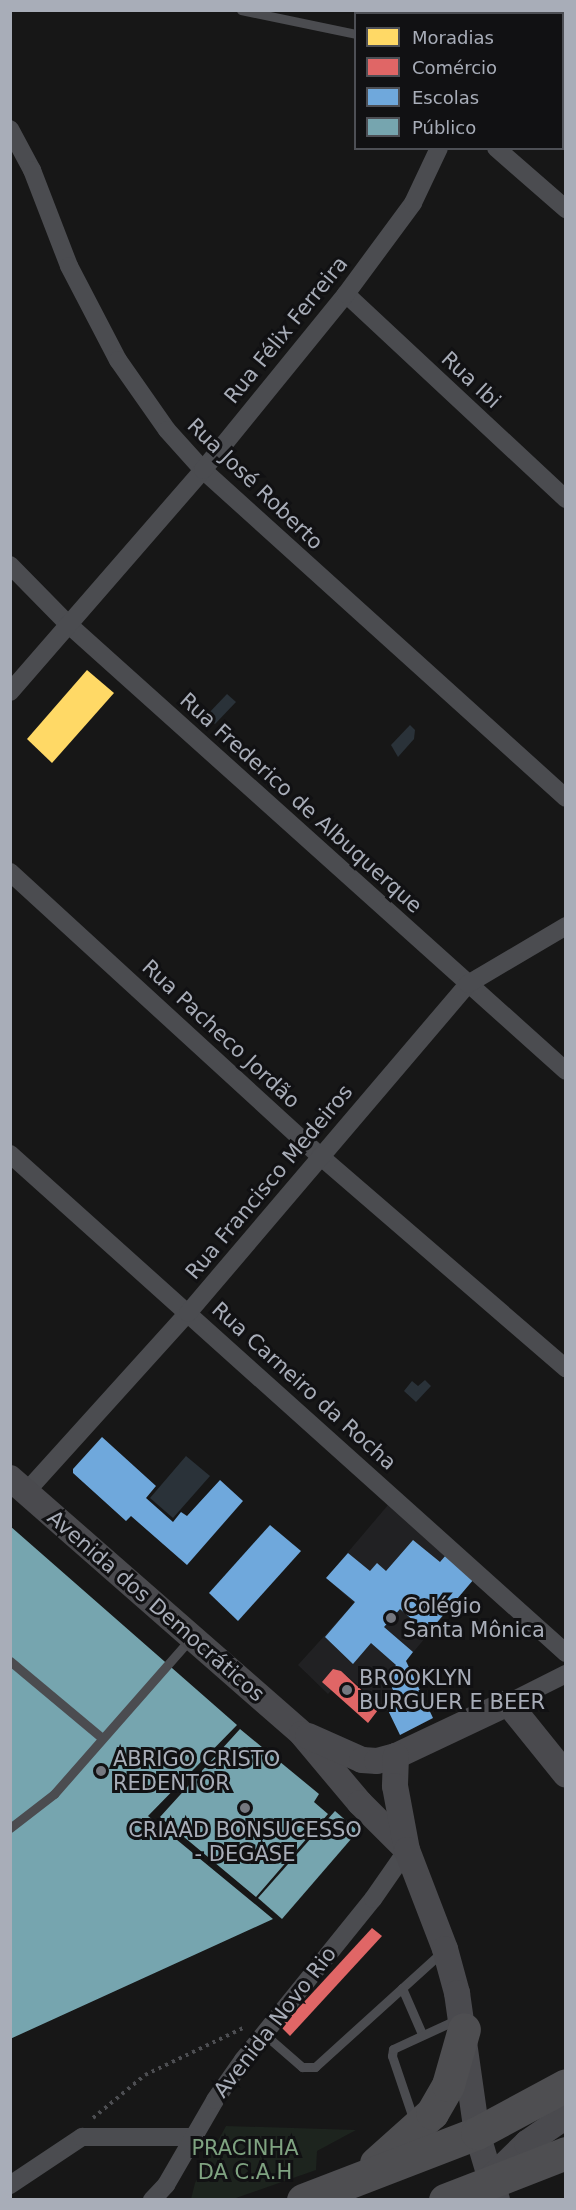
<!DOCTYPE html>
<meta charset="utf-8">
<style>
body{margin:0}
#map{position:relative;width:576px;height:2210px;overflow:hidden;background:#171717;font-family:"DejaVu Sans",sans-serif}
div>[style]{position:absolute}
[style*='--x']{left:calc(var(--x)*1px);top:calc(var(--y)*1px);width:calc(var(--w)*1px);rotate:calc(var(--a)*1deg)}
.built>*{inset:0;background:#212123}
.green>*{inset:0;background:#1d241e}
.water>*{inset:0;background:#2a3239}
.homes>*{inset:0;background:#ffd966}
.shops>*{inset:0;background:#e06666}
.schools>*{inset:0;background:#6fa8dc}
.public>*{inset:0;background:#76a5af}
.path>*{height:4px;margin-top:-2px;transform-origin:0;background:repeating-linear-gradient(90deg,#4d4e52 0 3px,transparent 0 7.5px)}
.lane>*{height:9px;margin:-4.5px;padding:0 4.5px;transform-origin:4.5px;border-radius:4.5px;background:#4b4c50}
.street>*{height:18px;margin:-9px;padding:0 9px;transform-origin:9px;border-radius:9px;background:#4b4c50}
.secondary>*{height:26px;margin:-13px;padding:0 13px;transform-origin:13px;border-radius:13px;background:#4a4a4e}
.highway>*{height:33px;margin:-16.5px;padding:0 16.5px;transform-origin:16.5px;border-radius:16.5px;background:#4e4e51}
.highway-bridge>*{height:33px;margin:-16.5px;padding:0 16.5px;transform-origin:16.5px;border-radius:16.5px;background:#4e4e51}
.dots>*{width:16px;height:16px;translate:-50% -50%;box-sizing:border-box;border:3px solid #111113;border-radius:50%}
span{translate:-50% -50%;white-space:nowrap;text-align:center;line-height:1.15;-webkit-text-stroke:6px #111113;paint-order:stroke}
.street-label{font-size:21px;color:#a8adb8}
.poi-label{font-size:21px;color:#a8adb8}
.left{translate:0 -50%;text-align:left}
.park-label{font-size:21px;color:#7fa381}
.frame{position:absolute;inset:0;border:12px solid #a8adb8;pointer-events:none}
.legend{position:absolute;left:354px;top:12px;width:210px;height:138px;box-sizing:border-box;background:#111113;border:2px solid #4d4f55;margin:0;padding:8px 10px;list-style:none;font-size:18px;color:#a8adb8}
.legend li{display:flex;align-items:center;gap:12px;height:30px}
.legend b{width:30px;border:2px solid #4d4f55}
</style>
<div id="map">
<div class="built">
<div style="clip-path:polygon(388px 1505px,474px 1579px,406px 1661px,433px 1718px,400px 1735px,388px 1711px,346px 1675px,328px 1694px,298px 1665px,354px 1603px,326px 1578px)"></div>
</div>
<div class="green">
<div style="clip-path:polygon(226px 2126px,356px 2130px,317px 2151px,316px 2170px,233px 2199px,191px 2199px,195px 2183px)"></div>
</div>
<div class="water">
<div style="clip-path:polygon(227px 694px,236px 702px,215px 724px,206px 716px)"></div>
<div style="clip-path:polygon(410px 725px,415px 730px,414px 739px,398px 757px,391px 745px)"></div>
<div style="clip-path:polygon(425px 1380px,431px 1386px,416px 1402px,404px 1391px,412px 1381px,418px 1386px)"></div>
<div style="clip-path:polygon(186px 1456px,210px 1476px,173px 1518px,150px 1498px)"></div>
</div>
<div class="homes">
<div style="clip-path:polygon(87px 670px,114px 693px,52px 763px,27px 739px)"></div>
</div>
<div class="shops">
<div style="clip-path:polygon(333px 1669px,341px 1671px,371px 1699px,368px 1701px,378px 1710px,368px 1723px,322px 1682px)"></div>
<div style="clip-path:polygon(372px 1928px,382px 1936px,290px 2036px,281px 2027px)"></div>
</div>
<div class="schools">
<div style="clip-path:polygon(102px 1437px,156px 1486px,146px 1498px,173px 1522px,181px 1512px,187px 1516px,220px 1480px,243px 1501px,187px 1565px,131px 1516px,126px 1521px,73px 1473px,73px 1469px)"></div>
<div style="clip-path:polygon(270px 1525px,301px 1551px,238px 1621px,209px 1593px)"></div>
<div style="clip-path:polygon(413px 1540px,440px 1562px,446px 1555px,474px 1579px,428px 1633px,400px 1609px,384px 1627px,413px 1652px,406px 1661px,433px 1718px,400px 1735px,383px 1700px,395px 1694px,387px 1678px,396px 1665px,371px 1643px,353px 1664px,325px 1637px,355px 1602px,326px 1578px,348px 1553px,370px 1571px,377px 1563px,386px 1571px)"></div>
</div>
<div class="public">
<div style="clip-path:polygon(10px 1526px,237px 1725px,148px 1816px,273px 1919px,10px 2039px)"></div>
<div style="clip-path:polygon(240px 1729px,319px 1794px,314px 1802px,328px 1814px,256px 1897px,160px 1817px)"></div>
<div style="clip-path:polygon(335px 1811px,358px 1831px,282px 1919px,258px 1898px)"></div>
</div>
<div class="path">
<div style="--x:93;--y:2118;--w:67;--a:-39.6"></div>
<div style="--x:145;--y:2075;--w:111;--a:-25.6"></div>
</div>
<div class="lane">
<div style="--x:241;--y:10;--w:117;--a:11.8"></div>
<div style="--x:10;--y:1661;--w:120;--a:39.9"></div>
<div style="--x:10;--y:1828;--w:56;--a:-37.7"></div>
<div style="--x:54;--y:1794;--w:206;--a:-48.7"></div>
<div style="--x:402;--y:1988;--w:50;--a:66.5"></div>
<div style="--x:263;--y:2033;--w:52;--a:41.1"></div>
<div style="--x:302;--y:2067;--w:13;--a:0"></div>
<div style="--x:315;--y:2067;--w:173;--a:-42.2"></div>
<div style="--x:414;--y:2121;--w:69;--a:-108.7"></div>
<div style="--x:392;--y:2056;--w:7;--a:-82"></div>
<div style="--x:393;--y:2049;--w:72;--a:-24.8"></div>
</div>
<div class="street">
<div style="--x:466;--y:14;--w:4;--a:-90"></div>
<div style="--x:10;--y:129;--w:47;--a:61.8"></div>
<div style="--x:32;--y:170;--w:103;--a:68.9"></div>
<div style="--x:69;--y:266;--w:106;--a:62.5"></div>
<div style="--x:118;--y:360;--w:85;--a:55"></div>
<div style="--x:167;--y:430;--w:54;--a:48"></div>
<div style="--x:203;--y:470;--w:489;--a:42.1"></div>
<div style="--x:496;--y:148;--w:93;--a:41.1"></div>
<div style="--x:346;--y:294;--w:301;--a:43"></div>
<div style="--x:10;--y:565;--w:83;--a:45.5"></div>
<div style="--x:68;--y:624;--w:669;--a:41.91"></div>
<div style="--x:10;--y:692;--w:294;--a:-49"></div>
<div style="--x:203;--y:470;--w:227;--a:-50.9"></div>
<div style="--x:346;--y:294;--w:113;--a:-53.6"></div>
<div style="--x:413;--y:203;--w:61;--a:-64.7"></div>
<div style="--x:10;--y:872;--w:420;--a:42.5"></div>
<div style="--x:320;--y:1156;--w:325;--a:40.8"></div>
<div style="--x:10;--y:1154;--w:747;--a:41.91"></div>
<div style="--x:26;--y:1492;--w:241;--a:-47.9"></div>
<div style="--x:188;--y:1313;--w:432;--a:-49.6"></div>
<div style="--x:468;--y:984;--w:114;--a:-30.6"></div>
<div style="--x:508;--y:1703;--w:65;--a:-26.6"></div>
<div style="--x:10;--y:2185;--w:87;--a:-33.7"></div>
<div style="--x:82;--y:2137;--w:110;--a:0"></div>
<div style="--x:152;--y:2200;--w:21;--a:-47"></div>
<div style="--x:166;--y:2185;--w:98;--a:-60"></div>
<div style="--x:215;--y:2100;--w:49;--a:-55"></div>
<div style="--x:243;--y:2060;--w:207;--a:-51.1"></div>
<div style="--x:373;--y:1899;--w:60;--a:-55.2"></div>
</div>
<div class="secondary">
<div style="--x:10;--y:1478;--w:388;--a:41.2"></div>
<div style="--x:302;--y:1734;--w:90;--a:50"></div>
<div style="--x:360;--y:1803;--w:66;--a:45"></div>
<div style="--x:308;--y:1736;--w:59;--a:24"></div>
<div style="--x:362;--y:1760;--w:15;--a:4"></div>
<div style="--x:377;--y:1761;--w:20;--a:-15"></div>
<div style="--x:396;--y:1756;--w:124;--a:-25.3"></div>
<div style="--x:508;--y:1703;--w:92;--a:51.1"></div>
<div style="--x:396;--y:1756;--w:30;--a:92"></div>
<div style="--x:395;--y:1786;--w:65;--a:79.4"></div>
<div style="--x:407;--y:1850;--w:106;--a:69"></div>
<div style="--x:445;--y:1949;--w:46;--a:74.7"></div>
<div style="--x:457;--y:1993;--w:141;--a:81.9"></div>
<div style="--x:477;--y:2133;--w:70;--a:73.4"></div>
<div style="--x:490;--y:2179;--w:52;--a:-44.2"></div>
<div style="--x:527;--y:2143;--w:47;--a:-34.7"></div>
</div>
<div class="highway">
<div style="--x:376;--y:2163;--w:75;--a:-41.8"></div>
<div style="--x:432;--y:2113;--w:32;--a:-60"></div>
<div style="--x:448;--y:2085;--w:58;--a:-74.1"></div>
<div style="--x:303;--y:2200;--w:186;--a:-21.1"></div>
<div style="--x:477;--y:2133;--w:101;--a:-28.3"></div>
</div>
<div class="highway-bridge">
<div style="--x:445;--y:2200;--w:130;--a:-21.2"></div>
</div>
<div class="dots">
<div style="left:391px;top:1618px;background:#757880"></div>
<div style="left:347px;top:1690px;background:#757880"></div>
<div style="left:101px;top:1771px;background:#757880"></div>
<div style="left:245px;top:1808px;background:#757880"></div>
</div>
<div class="street-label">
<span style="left:286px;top:330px;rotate:-51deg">Rua Félix Ferreira</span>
<span style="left:471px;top:380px;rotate:43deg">Rua Ibi</span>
<span style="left:255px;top:484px;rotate:44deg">Rua José Roberto</span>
<span style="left:301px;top:803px;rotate:42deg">Rua Frederico de Albuquerque</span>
<span style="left:221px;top:1034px;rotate:43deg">Rua Pacheco Jordão</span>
<span style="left:269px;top:1182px;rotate:-50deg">Rua Francisco Medeiros</span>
<span style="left:304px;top:1386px;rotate:42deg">Rua Carneiro da Rocha</span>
<span style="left:156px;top:1606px;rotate:41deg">Avenida dos Democráticos</span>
<span style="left:275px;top:2022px;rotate:-52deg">Avenida Novo Rio</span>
</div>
<div class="poi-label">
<span class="left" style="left:403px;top:1618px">Colégio<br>Santa Mônica</span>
<span class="left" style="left:359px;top:1690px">BROOKLYN<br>BURGUER E BEER</span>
<span class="left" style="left:113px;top:1771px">ABRIGO CRISTO<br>REDENTOR</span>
<span style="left:245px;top:1842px">CRIAAD BONSUCESSO<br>- DEGASE</span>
</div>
<div class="park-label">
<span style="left:245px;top:2160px">PRACINHA<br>DA C.A.H</span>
</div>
<div class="frame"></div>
<ul class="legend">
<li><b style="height:16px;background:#ffd966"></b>Moradias</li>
<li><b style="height:16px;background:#e06666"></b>Comércio</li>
<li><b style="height:16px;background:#6fa8dc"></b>Escolas</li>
<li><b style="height:16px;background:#76a5af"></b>Público</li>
</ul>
</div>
